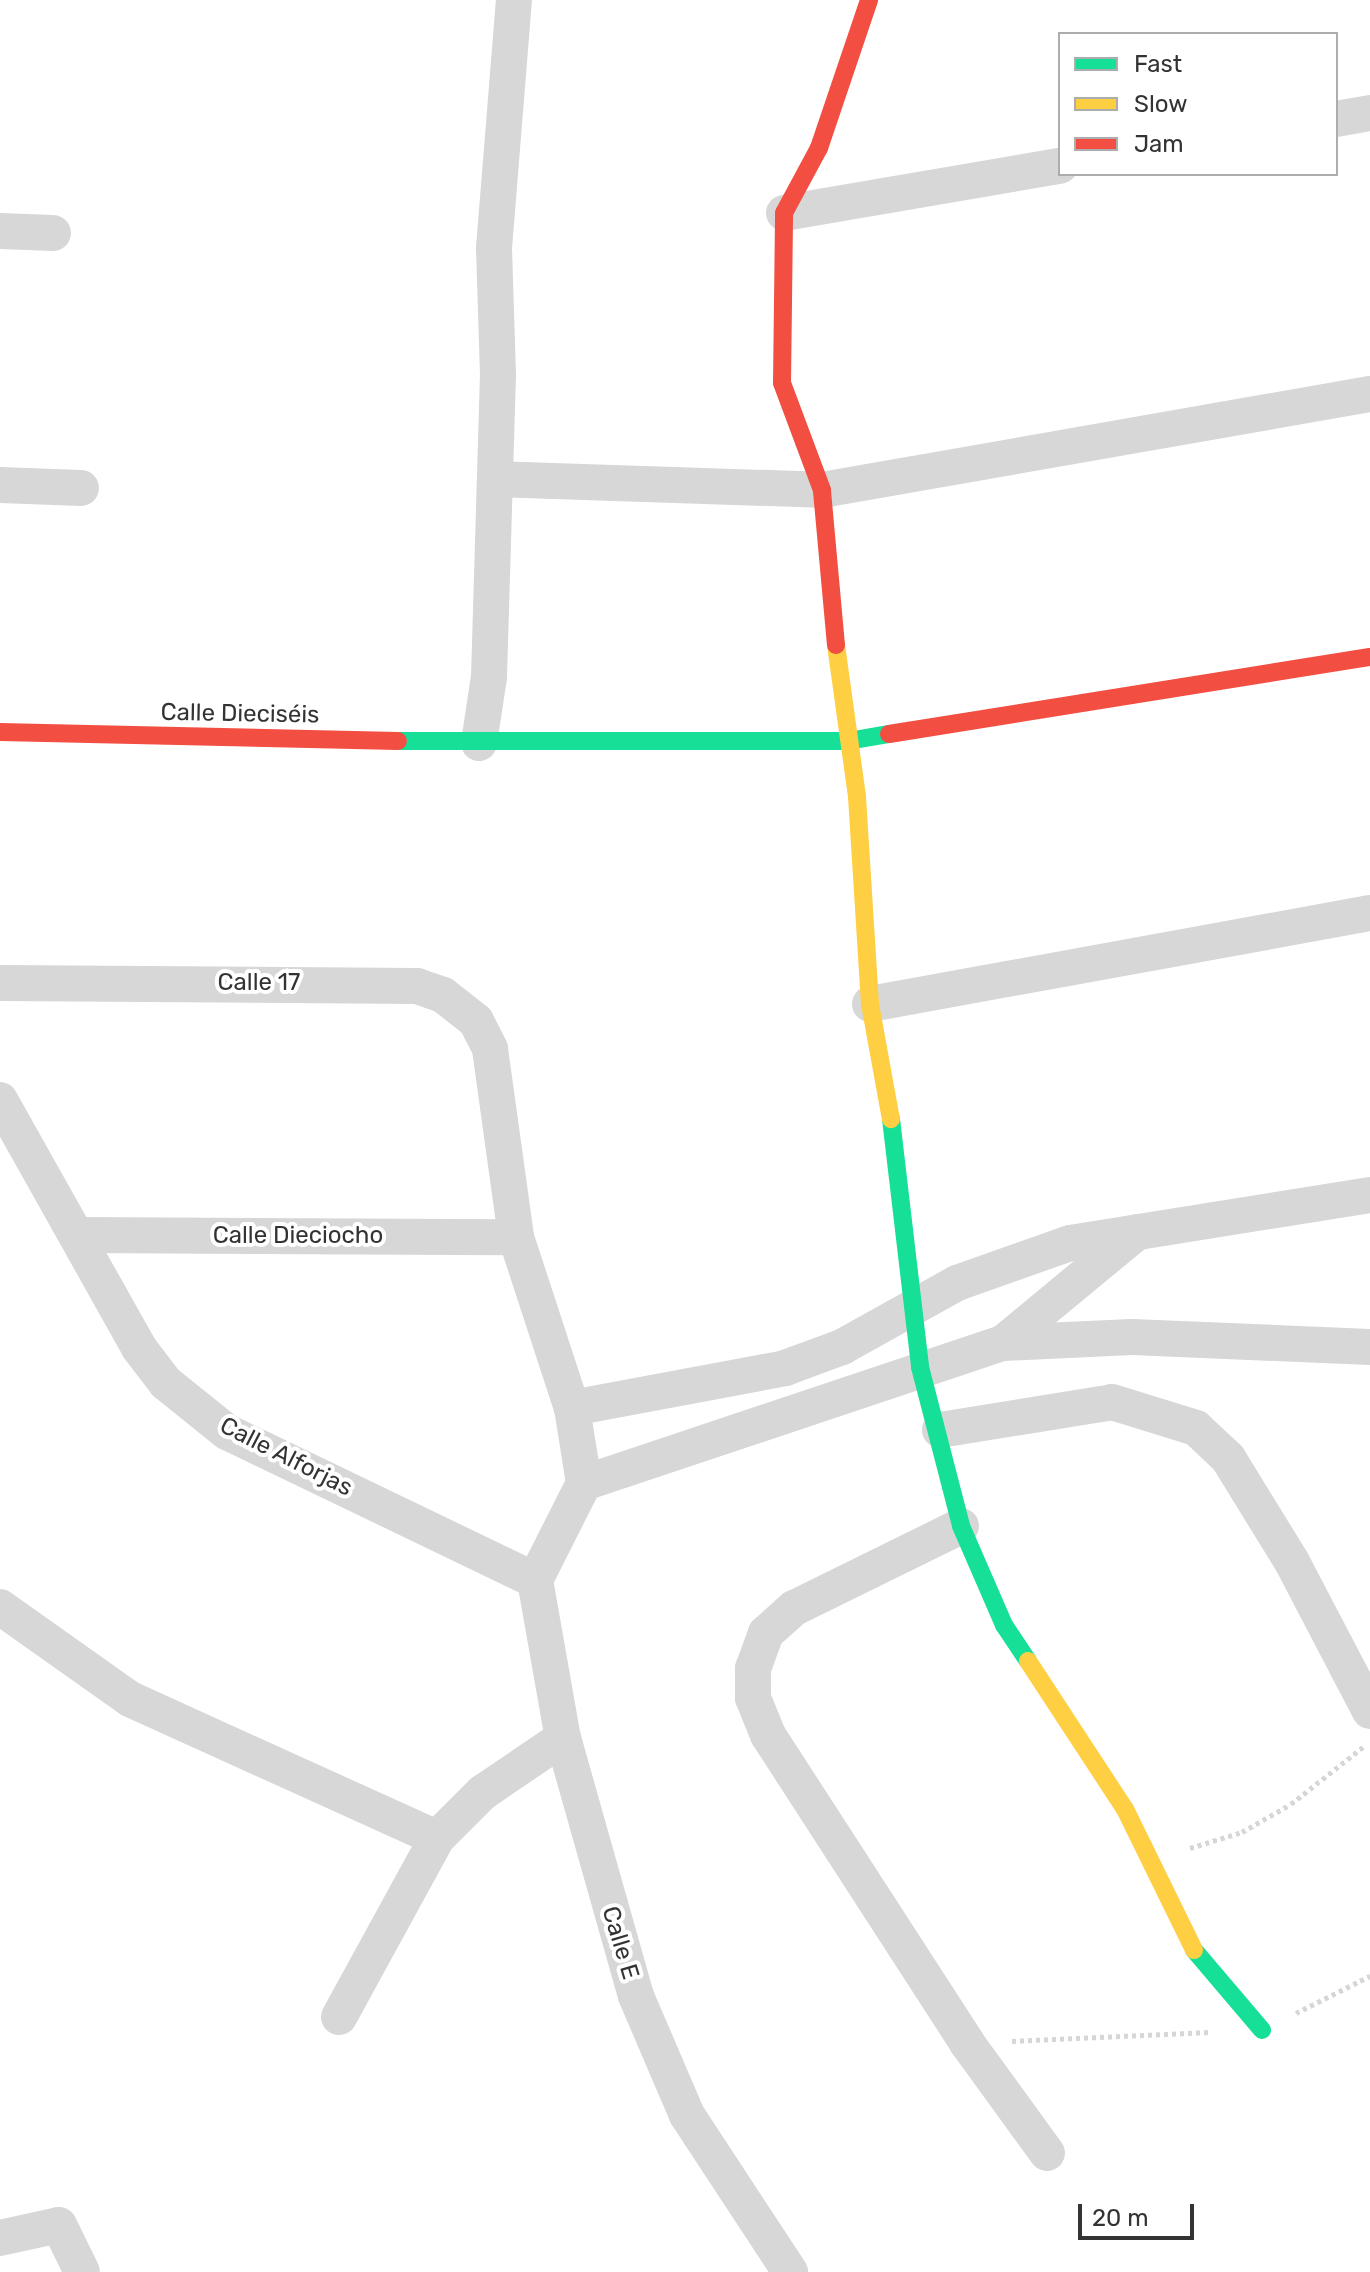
<!DOCTYPE html>
<meta charset="utf-8">
<style>
body{margin:0}
#map{position:relative;width:1370px;height:2272px;overflow:hidden;background:#fff;font-family:Rubik,sans-serif}
div>[style]{position:absolute}
[style*='--x']{left:calc(var(--x)*1px);top:calc(var(--y)*1px);width:calc(var(--w)*1px);rotate:calc(var(--a)*1deg)}
.path>*{height:5px;margin-top:-2.5px;transform-origin:0;background:repeating-linear-gradient(90deg,#d6d6d6 0 4px,transparent 0 8px)}
.street>*{height:36px;margin:-18px;padding:0 18px;transform-origin:18px;border-radius:18px;background:#d7d7d7}
.fast>*{height:18px;margin:-9px;padding:0 9px;transform-origin:9px;border-radius:9px;background:#16e098}
.slow>*{height:18px;margin:-9px;padding:0 9px;transform-origin:9px;border-radius:9px;background:#ffcf43}
.jam>*{height:18px;margin:-9px;padding:0 9px;transform-origin:9px;border-radius:9px;background:#f24e42}
span{translate:-50% -50%;white-space:nowrap;text-align:center;line-height:1.15;-webkit-text-stroke:8px #fff;paint-order:stroke}
.street-label{font-size:24px;color:#333}
.legend{position:absolute;left:1058px;top:32px;width:280px;height:144px;box-sizing:border-box;background:#fff;border:2px solid #adadad;margin:0;padding:10px 14px;list-style:none;font-size:24px;color:#333}
.legend li{display:flex;align-items:center;gap:16px;height:40px}
.legend b{width:40px;border:2px solid #adadad}
.scale{position:absolute;left:1078px;top:2204px;width:116px;height:36px;box-sizing:border-box;border:4px solid #333;border-top:0;padding-left:10px;font-size:24px;line-height:28px;white-space:nowrap;color:#333;-webkit-text-stroke:6px #fff;paint-order:stroke}
</style>
<div id="map">
<div class="path">
<div style="--x:1190;--y:1848;--w:54;--a:-17.1"></div>
<div style="--x:1242;--y:1832;--w:56;--a:-29.7"></div>
<div style="--x:1291;--y:1804;--w:92;--a:-38.4"></div>
<div style="--x:1296;--y:2013;--w:83;--a:-26.6"></div>
<div style="--x:1012;--y:2041;--w:198;--a:-2.6"></div>
</div>
<div class="street">
<div style="--x:1336;--y:119;--w:35;--a:-10"></div>
<div style="--x:784;--y:213;--w:280;--a:-9.7"></div>
<div style="--x:0;--y:231;--w:53;--a:2.2"></div>
<div style="--x:495;--y:479;--w:327;--a:1.9"></div>
<div style="--x:822;--y:490;--w:556;--a:-9.94"></div>
<div style="--x:0;--y:485;--w:81;--a:2.1"></div>
<div style="--x:479;--y:743;--w:67;--a:-81.4"></div>
<div style="--x:489;--y:677;--w:302;--a:-88.3"></div>
<div style="--x:498;--y:375;--w:127;--a:-91.8"></div>
<div style="--x:494;--y:248;--w:249;--a:-85.4"></div>
<div style="--x:0;--y:983;--w:417;--a:0.4"></div>
<div style="--x:417;--y:986;--w:28;--a:19"></div>
<div style="--x:443;--y:995;--w:42;--a:38.2"></div>
<div style="--x:476;--y:1021;--w:31;--a:63"></div>
<div style="--x:490;--y:1049;--w:190;--a:82.1"></div>
<div style="--x:516;--y:1237;--w:180;--a:71.9"></div>
<div style="--x:572;--y:1408;--w:76;--a:80.9"></div>
<div style="--x:584;--y:1483;--w:109;--a:116.8"></div>
<div style="--x:870;--y:1004;--w:508;--a:-10.31"></div>
<div style="--x:0;--y:1100;--w:284;--a:60.7"></div>
<div style="--x:139;--y:1348;--w:44;--a:52.4"></div>
<div style="--x:166;--y:1383;--w:78;--a:38.8"></div>
<div style="--x:227;--y:1432;--w:342;--a:25.7"></div>
<div style="--x:80;--y:1235;--w:436;--a:0.3"></div>
<div style="--x:1003;--y:1343;--w:174;--a:-39.6"></div>
<div style="--x:572;--y:1408;--w:217;--a:-10.6"></div>
<div style="--x:785;--y:1368;--w:61;--a:-20.2"></div>
<div style="--x:842;--y:1347;--w:132;--a:-29.1"></div>
<div style="--x:957;--y:1283;--w:120;--a:-19.5"></div>
<div style="--x:1070;--y:1243;--w:304;--a:-9.1"></div>
<div style="--x:940;--y:1430;--w:174;--a:-9.2"></div>
<div style="--x:1112;--y:1402;--w:88;--a:17.2"></div>
<div style="--x:1196;--y:1428;--w:44;--a:43.2"></div>
<div style="--x:1228;--y:1458;--w:122;--a:58.4"></div>
<div style="--x:1292;--y:1562;--w:168;--a:62.4"></div>
<div style="--x:584;--y:1483;--w:442;--a:-18.5"></div>
<div style="--x:1003;--y:1343;--w:129;--a:-2.7"></div>
<div style="--x:1132;--y:1337;--w:238;--a:2.4"></div>
<div style="--x:961;--y:1526;--w:186;--a:153.8"></div>
<div style="--x:794;--y:1608;--w:38;--a:138"></div>
<div style="--x:766;--y:1633;--w:37;--a:110"></div>
<div style="--x:753;--y:1668;--w:30;--a:90"></div>
<div style="--x:753;--y:1698;--w:40;--a:68"></div>
<div style="--x:768;--y:1735;--w:367;--a:57.1"></div>
<div style="--x:967;--y:2043;--w:136;--a:54"></div>
<div style="--x:535;--y:1580;--w:160;--a:80"></div>
<div style="--x:563;--y:1738;--w:268;--a:74.2"></div>
<div style="--x:636;--y:1996;--w:129;--a:66.8"></div>
<div style="--x:687;--y:2115;--w:188;--a:56.7"></div>
<div style="--x:0;--y:1607;--w:159;--a:35.3"></div>
<div style="--x:130;--y:1699;--w:337;--a:24.4"></div>
<div style="--x:339;--y:2017;--w:204;--a:-61.3"></div>
<div style="--x:437;--y:1838;--w:64;--a:-45"></div>
<div style="--x:482;--y:1793;--w:98;--a:-34.2"></div>
<div style="--x:0;--y:2238;--w:60;--a:-12.4"></div>
<div style="--x:59;--y:2225;--w:52;--a:63.9"></div>
</div>
<div class="fast">
<div style="--x:398;--y:741;--w:450;--a:0"></div>
<div style="--x:848;--y:741;--w:42;--a:-9.7"></div>
<div style="--x:891;--y:1119;--w:250;--a:83.3"></div>
<div style="--x:920;--y:1367;--w:164;--a:75.5"></div>
<div style="--x:961;--y:1526;--w:108;--a:66.5"></div>
<div style="--x:1004;--y:1625;--w:43;--a:56.3"></div>
<div style="--x:1194;--y:1950;--w:105;--a:49.6"></div>
</div>
<div class="slow">
<div style="--x:836;--y:645;--w:153;--a:82.1"></div>
<div style="--x:857;--y:797;--w:207;--a:86.4"></div>
<div style="--x:870;--y:1004;--w:117;--a:79.7"></div>
<div style="--x:1028;--y:1661;--w:177;--a:56.8"></div>
<div style="--x:1125;--y:1809;--w:157;--a:63.9"></div>
</div>
<div class="jam">
<div style="--x:836;--y:645;--w:156;--a:-95.2"></div>
<div style="--x:822;--y:490;--w:114;--a:-110.5"></div>
<div style="--x:782;--y:383;--w:170;--a:-89.3"></div>
<div style="--x:784;--y:213;--w:74;--a:-61.7"></div>
<div style="--x:819;--y:148;--w:156;--a:-71.3"></div>
<div style="--x:0;--y:732;--w:398;--a:1.3"></div>
<div style="--x:889;--y:734;--w:487;--a:-9.1"></div>
</div>
<div class="street-label">
<span style="left:240px;top:714px;rotate:1deg">Calle Dieciséis</span>
<span style="left:259px;top:983px">Calle 17</span>
<span style="left:298px;top:1236px">Calle Dieciocho</span>
<span style="left:286px;top:1457px;rotate:27deg">Calle Alforjas</span>
<span style="left:620px;top:1943px;rotate:73deg">Calle E</span>
</div>
<ul class="legend">
<li><b style="height:10px;background:#16e098"></b>Fast</li>
<li><b style="height:10px;background:#ffcf43"></b>Slow</li>
<li><b style="height:10px;background:#f24e42"></b>Jam</li>
</ul>
<div class="scale">20 m</div>
</div>
